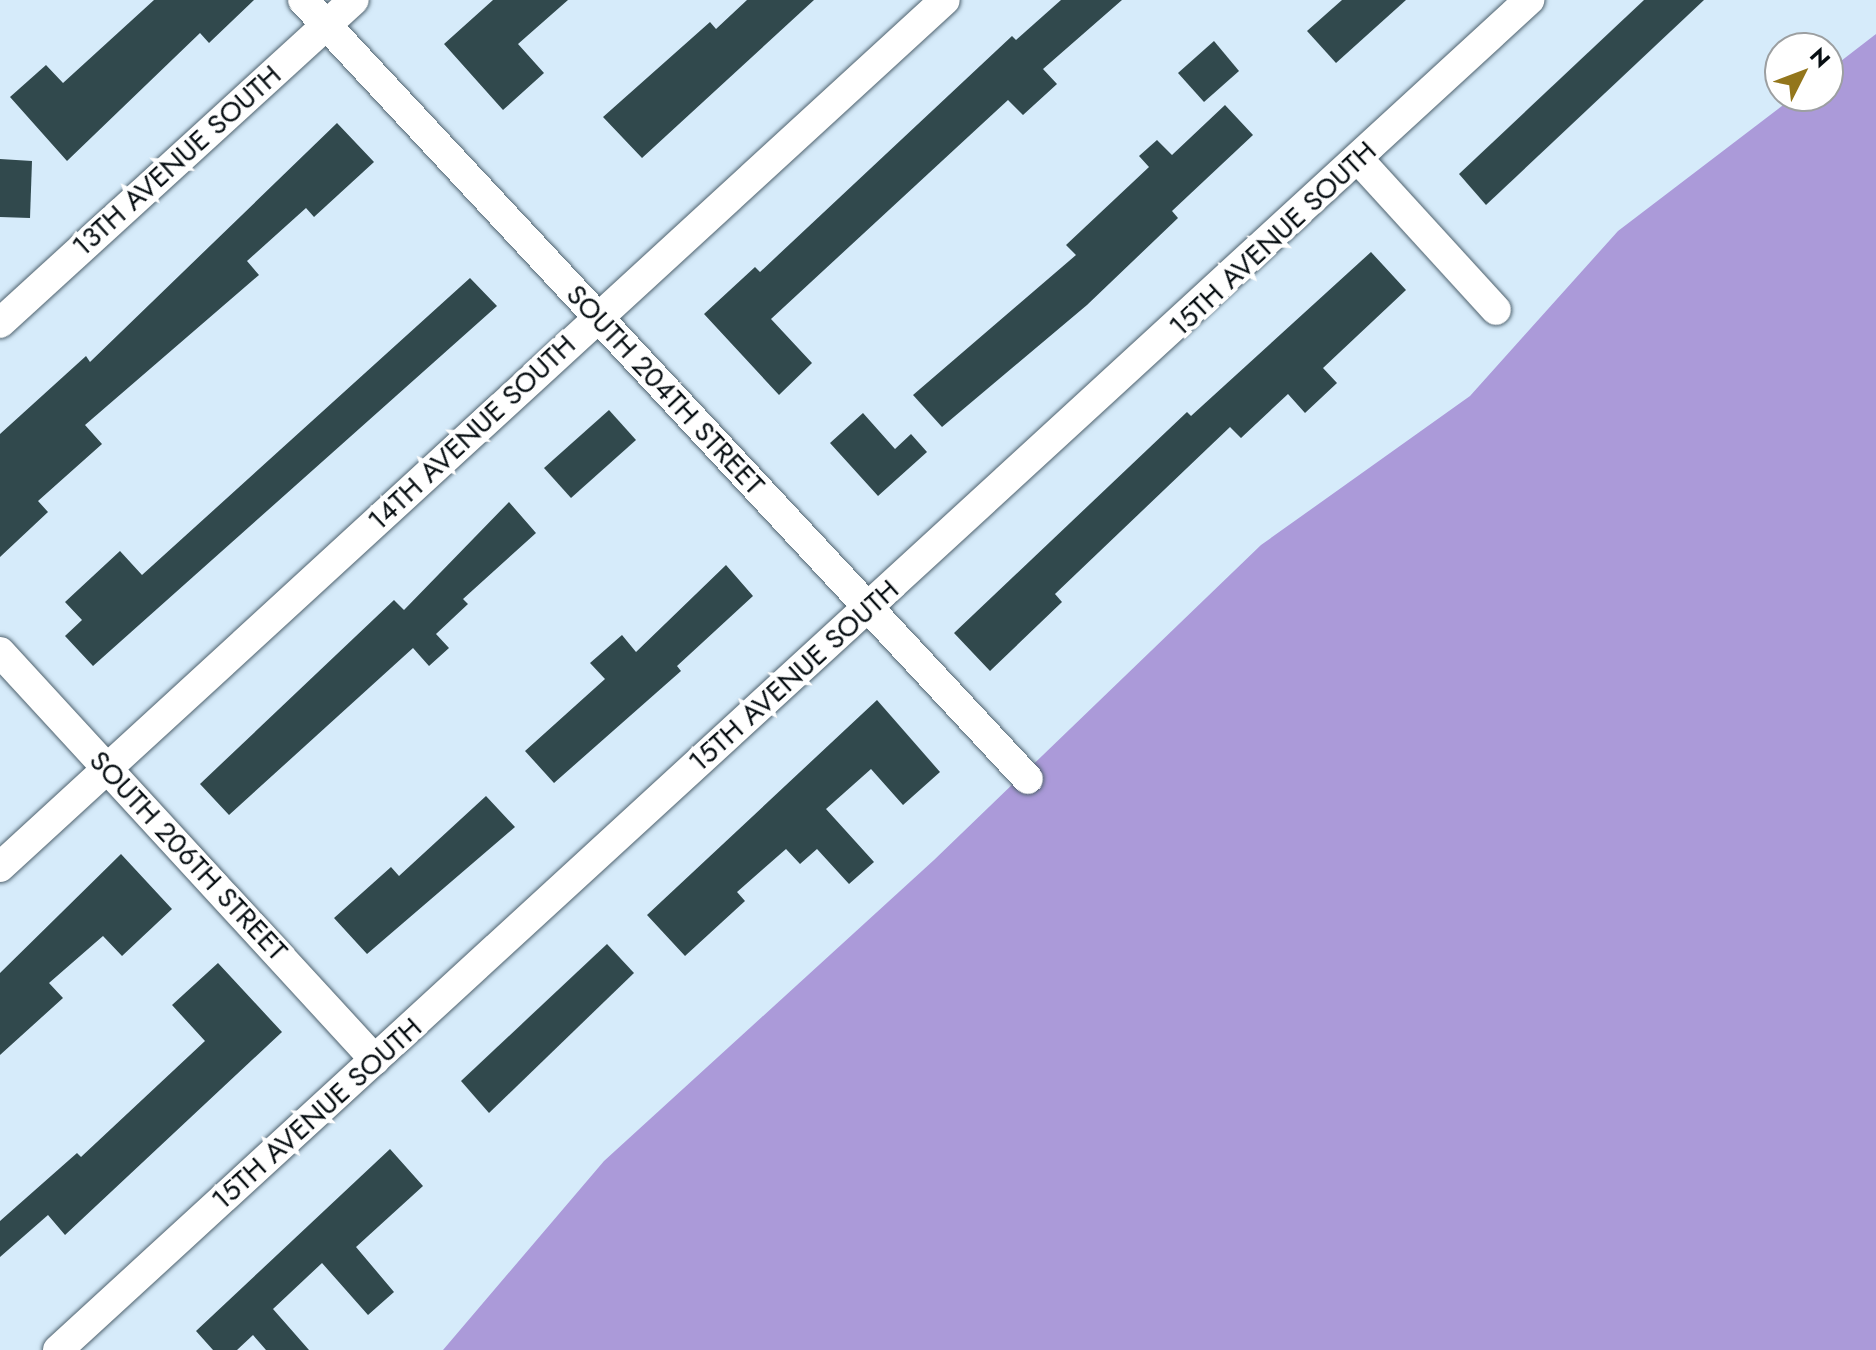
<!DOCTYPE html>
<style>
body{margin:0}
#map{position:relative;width:1876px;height:1350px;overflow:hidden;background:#d6ebfa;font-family:Jost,sans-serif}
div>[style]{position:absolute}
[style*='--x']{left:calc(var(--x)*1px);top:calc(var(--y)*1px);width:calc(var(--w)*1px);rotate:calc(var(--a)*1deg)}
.forest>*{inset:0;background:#ab9ad9}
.building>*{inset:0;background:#31494d}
.roads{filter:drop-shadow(0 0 2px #4f626e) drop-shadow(0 0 2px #4f626e)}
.minor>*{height:30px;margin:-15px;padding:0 15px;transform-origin:15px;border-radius:15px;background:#fff}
span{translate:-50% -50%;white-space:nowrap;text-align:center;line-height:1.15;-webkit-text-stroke:8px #fff;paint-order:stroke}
.street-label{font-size:28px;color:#080f13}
.north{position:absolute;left:1764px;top:32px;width:80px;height:80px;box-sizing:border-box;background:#fff;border:2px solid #9c9fa1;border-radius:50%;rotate:48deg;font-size:22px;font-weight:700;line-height:32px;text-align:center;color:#080f13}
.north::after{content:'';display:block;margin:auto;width:28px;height:36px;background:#93761c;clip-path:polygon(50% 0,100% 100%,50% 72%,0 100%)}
</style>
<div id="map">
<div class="forest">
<div style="clip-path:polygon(1876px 34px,1876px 1350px,443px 1350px,604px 1161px,934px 860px,1261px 545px,1470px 396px,1618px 231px,1795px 96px,1828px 96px,1828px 71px)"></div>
</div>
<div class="building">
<div style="clip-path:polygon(154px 0,254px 0,209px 43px,200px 33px,67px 161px,10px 97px,46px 65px,63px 83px)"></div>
<div style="clip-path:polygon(493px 0,568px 0,518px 44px,544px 73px,503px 110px,444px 44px)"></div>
<div style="clip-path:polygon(747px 0,814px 0,642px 158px,603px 117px,710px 22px,716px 29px)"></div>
<div style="clip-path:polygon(1061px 0,1122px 0,1043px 69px,1057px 84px,1023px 115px,1008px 100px,771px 319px,812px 363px,779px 395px,704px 314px,755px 267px,760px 272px,1012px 36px,1016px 40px)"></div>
<div style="clip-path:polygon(1342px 0,1406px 0,1336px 63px,1307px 31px)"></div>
<div style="clip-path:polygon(1644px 0,1704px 0,1486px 205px,1459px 174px)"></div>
<div style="clip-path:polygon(1214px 41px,1239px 71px,1204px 102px,1178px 73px)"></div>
<div style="clip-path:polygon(1225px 105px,1253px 135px,1172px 211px,1178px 218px,1087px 305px,942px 427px,913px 395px,1076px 255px,1066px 245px,1149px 167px,1139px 156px,1157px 140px,1172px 155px)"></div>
<div style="clip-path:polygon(337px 123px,374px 162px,314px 217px,306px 208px,247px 261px,259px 275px,85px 425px,102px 444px,38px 501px,48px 512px,0 557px,0 434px,86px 356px,90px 362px)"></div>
<div style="clip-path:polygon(0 159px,32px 161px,30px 218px,0 217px)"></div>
<div style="clip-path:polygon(1371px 252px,1406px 290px,1323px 368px,1337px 383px,1305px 413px,1288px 394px,1241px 438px,1230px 427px,1055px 594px,1062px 602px,990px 671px,954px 633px,1187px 412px,1191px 416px)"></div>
<div style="clip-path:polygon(470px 278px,497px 306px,93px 666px,65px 636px,82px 620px,65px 602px,120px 551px,142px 575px)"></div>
<div style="clip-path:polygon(609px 410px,636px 440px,571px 498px,544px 468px)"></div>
<div style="clip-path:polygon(863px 413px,895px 449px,911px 434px,927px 452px,878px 496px,830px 443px)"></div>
<div style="clip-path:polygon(509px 502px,536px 533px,463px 599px,468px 604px,436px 634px,449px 648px,429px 666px,413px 648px,229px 815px,200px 784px,394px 600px,404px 610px)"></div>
<div style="clip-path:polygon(726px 565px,753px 596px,677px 666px,681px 671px,554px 783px,525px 751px,605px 679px,590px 663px,622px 635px,636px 652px)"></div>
<div style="clip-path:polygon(877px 700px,940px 772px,903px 805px,871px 769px,826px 809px,874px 862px,849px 884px,817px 849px,800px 864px,786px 849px,737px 892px,745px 901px,685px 956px,647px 915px)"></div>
<div style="clip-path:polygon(486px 796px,515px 827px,367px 954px,334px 918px,391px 867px,399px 876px)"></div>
<div style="clip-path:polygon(121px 854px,172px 909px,122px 956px,103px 936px,49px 983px,63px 998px,0 1055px,0 973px)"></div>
<div style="clip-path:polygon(607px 944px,634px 973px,489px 1113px,461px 1081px)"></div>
<div style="clip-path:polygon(218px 963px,282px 1032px,65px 1235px,48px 1215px,0 1257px,0 1221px,77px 1153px,81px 1157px,205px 1041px,172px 1005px)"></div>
<div style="clip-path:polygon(390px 1149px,423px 1186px,356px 1247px,394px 1292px,368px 1315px,322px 1263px,273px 1309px,309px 1350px,266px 1350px,253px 1335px,237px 1350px,213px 1350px,196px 1331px)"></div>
</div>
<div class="roads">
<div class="minor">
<div style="--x:303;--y:0;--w:1064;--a:47.06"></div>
<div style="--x:1359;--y:160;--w:203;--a:47.6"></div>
<div style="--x:0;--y:323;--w:479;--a:-42.4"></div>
<div style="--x:0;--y:652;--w:554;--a:47.41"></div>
<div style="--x:0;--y:867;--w:1282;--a:-42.54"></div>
<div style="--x:58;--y:1350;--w:1997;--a:-42.54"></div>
</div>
</div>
<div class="street-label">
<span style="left:177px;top:161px;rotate:-42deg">13TH AVENUE SOUTH</span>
<span style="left:1273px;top:239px;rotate:-43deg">15TH AVENUE SOUTH</span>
<span style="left:665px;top:390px;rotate:47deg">SOUTH 204TH STREET</span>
<span style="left:472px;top:433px;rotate:-43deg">14TH AVENUE SOUTH</span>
<span style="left:794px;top:676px;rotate:-42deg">15TH AVENUE SOUTH</span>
<span style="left:188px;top:856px;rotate:47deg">SOUTH 206TH STREET</span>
<span style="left:317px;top:1114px;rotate:-42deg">15TH AVENUE SOUTH</span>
</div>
<div class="north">N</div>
</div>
